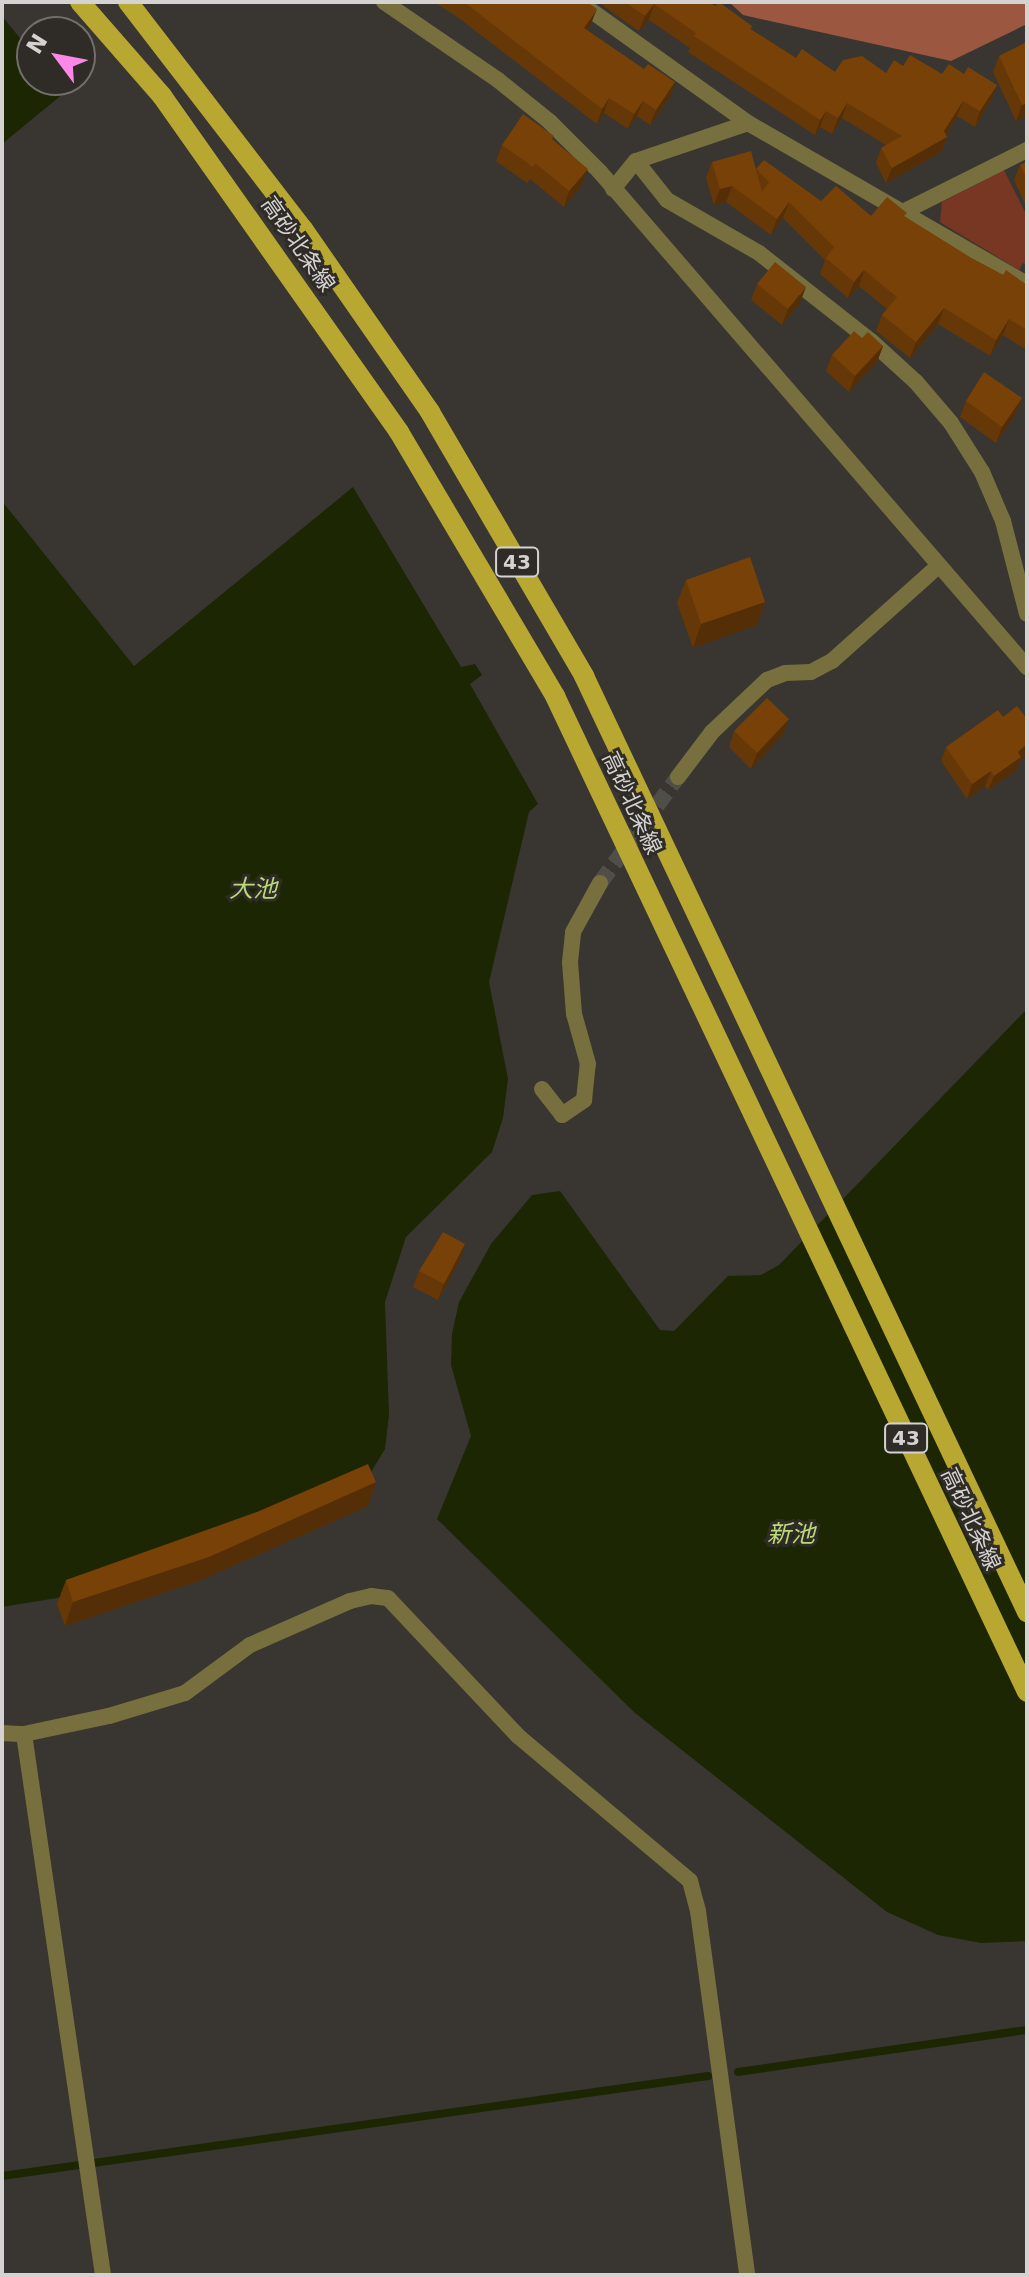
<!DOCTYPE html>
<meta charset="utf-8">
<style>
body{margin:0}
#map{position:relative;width:1029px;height:2277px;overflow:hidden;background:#393631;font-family:"DejaVu Sans","Noto Sans JP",sans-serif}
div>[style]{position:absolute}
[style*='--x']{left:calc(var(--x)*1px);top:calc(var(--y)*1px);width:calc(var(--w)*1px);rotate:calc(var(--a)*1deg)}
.green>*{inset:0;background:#773723}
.forest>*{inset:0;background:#9c5741}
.water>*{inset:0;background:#1d2602}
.stream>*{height:8px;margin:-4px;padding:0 4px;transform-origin:4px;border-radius:4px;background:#1d2602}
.minor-tunnel>*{height:16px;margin-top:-8px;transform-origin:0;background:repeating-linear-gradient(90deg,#504e49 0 16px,transparent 0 24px)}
.minor>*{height:16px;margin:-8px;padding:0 8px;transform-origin:8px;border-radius:8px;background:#77703e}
.tertiary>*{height:16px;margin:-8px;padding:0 8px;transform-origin:8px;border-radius:8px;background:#77703e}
.primary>*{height:20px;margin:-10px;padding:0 10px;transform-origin:10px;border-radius:10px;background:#b8a832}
.wall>*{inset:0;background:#663807}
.shaded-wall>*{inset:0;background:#532e06}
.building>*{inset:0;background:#774108}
span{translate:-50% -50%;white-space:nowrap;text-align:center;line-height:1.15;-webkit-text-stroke:6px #2f2c27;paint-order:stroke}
.shield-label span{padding:2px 6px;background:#2f2c27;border:2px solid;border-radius:6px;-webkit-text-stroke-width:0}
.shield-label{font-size:20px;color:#d5d3d1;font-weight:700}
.street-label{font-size:22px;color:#d5d3d1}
.water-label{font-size:24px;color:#bcd978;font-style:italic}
.frame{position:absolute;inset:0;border:4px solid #d5d3d1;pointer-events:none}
.north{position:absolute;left:16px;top:16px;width:80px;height:80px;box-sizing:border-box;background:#2f2c27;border:2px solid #716f6b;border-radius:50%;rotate:302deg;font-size:22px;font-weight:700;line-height:32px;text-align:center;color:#d5d3d1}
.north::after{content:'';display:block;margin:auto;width:28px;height:36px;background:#fb87e6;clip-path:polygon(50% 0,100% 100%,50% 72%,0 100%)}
</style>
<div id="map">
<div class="green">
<div style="clip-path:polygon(1004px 170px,1027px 216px,1027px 265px,1023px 263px,1019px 270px,940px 222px,942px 202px)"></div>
</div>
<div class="forest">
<div style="clip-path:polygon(729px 2px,1027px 2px,1027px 24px,951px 61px,743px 15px)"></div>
</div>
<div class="water">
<div style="clip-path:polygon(2px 16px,32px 53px,32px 80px,54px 80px,64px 93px,2px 144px)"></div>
<div style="clip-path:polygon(353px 487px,461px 667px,475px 664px,482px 675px,470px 684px,538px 804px,529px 812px,489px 982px,508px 1079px,503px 1118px,492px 1152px,406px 1237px,385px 1302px,389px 1415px,385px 1449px,368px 1477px,219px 1541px,57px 1598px,2px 1607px,2px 501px,134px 666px)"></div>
<div style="clip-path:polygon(1027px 1009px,1027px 1941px,981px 1943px,938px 1935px,887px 1912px,635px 1713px,437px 1519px,471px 1436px,451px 1365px,452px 1334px,459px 1302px,491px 1244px,532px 1195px,560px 1191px,660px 1330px,674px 1331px,728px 1276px,761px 1275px,779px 1265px)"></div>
</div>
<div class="stream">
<div style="--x:738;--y:2072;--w:292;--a:-8.3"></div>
<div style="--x:2;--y:2176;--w:713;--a:-8.06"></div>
</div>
<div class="minor-tunnel">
<div style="--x:600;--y:883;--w:132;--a:-53.7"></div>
</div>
<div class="minor">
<div style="--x:579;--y:2;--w:208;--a:35.6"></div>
<div style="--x:748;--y:123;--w:322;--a:30"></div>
<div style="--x:636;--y:161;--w:50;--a:51.5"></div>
<div style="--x:667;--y:200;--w:106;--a:29.9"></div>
<div style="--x:759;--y:253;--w:142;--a:38.2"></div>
<div style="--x:871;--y:341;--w:61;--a:42.3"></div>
<div style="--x:916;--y:382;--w:54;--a:49.5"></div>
<div style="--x:951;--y:423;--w:58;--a:57.7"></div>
<div style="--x:982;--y:472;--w:53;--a:66.8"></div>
<div style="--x:1003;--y:521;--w:96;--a:75.5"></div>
<div style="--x:613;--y:189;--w:36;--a:-51"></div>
<div style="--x:636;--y:161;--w:118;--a:-18.7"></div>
<div style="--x:903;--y:212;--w:139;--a:-26.6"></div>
<div style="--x:678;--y:777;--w:56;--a:-52.9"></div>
<div style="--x:712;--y:732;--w:76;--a:-43.4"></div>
<div style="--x:767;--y:680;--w:19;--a:-21"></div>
<div style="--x:785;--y:673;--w:26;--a:-2"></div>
<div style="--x:811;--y:672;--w:24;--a:-28"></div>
<div style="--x:832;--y:661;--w:141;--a:-41.8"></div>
<div style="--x:542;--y:1089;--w:33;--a:52"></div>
<div style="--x:562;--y:1115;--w:27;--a:-34"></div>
<div style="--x:584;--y:1100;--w:36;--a:-84"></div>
<div style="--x:588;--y:1064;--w:52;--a:-105.6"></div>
<div style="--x:574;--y:1014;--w:52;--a:-94.4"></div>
<div style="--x:570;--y:962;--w:30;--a:-84"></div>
<div style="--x:573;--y:932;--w:56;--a:-61.1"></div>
<div style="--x:2;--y:1733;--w:22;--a:3"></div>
<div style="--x:24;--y:1734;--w:87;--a:-12"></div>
<div style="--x:109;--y:1716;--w:79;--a:-16.8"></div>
<div style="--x:185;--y:1693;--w:81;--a:-36.4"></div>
<div style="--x:250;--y:1645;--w:109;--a:-23.7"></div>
<div style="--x:350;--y:1601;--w:22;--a:-13"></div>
<div style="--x:371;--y:1596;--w:17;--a:7"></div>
<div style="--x:388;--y:1598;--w:190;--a:46.7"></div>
<div style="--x:518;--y:1736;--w:225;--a:40.1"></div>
<div style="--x:690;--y:1881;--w:31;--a:75"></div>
<div style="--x:698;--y:1911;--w:367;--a:82.3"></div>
<div style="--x:24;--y:1734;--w:547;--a:81.69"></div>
</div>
<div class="tertiary">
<div style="--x:384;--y:2;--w:138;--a:34.4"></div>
<div style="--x:498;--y:80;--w:67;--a:38.9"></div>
<div style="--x:550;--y:122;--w:71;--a:45"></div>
<div style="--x:600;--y:172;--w:654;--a:49.22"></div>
</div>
<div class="primary">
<div style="--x:80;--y:2;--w:125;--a:48.9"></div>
<div style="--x:162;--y:96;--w:411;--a:54.8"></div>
<div style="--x:399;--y:432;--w:307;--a:59.4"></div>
<div style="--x:555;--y:696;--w:1102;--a:64.64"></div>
<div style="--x:128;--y:2;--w:287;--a:52.4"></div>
<div style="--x:303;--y:229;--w:223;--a:55.2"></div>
<div style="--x:430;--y:412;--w:306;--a:59.7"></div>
<div style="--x:584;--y:676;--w:1036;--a:64.67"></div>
</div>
<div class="wall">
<div style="clip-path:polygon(434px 2px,587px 2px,591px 24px,587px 30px,670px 97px,650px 125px,637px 116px,628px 129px,604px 113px,597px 124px,460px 19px)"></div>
<div style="clip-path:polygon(598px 2px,709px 2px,752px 26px,751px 29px,796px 58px,835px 72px,886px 73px,903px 66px,942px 74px,964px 74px,997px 85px,991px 100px,975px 127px,957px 116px,946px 135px,947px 137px,941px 152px,886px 183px,876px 163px,881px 148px,886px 145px,842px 118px,832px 134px,820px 127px,815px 135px,688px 52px,690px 48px,649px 20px,639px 31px)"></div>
<div style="clip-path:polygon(1027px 42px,1027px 116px,1016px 121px,993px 72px,999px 56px)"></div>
<div style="clip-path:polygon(554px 136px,552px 140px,582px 185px,564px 207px,530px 179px,527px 183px,496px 161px,502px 145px)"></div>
<div style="clip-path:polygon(712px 162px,756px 170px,821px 201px,871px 216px,905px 217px,971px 258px,1003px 275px,1027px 285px,1027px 350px,1003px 335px,990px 356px,938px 324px,910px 358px,876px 331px,882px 315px,887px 309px,859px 286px,848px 298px,820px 274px,825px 260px,783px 218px,771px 235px,726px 202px,714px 205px,706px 178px)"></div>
<div style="clip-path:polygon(1027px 162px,1027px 208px,1014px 180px,1020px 165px)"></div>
<div style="clip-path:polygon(757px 284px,800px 303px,782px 325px,751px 300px)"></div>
<div style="clip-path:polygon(862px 338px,883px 346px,877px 362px,849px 392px,826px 371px,832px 355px)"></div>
<div style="clip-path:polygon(1022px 398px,1016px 414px,996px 443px,960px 417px,966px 401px)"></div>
<div style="clip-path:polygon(686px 580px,765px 602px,757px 625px,693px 648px,677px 603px)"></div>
<div style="clip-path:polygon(789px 719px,783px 735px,751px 769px,729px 747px,734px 731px)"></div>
<div style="clip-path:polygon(946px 747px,1020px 761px,1016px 771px,988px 790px,985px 786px,967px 799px,941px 761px)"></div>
<div style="clip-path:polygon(460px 1260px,438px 1300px,413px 1287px,419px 1271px)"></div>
<div style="clip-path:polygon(376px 1482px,368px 1506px,201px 1580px,65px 1626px,57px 1604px,66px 1580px)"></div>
</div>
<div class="shaded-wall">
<div style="clip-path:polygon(654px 4px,649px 20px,639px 31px,645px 16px)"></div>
<div style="clip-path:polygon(597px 9px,591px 24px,578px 43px,584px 28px)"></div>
<div style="clip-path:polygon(675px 82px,670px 97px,650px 125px,656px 110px)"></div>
<div style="clip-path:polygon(997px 85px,991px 100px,975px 127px,980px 111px)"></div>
<div style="clip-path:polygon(609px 98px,604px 113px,597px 124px,602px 109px)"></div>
<div style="clip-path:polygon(643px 101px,637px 116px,628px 129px,634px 114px)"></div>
<div style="clip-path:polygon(963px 101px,957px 116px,943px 139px,947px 137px,941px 152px,886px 183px,892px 168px,944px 131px)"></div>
<div style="clip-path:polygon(847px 103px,842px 118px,832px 134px,838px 118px)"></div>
<div style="clip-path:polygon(1027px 103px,1027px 116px,1016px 121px,1022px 105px)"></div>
<div style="clip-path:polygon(826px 111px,820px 127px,815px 135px,820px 120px)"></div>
<div style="clip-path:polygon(588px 169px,582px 185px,564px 207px,569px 191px)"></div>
<div style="clip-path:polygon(732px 186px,726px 202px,714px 205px,720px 189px)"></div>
<div style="clip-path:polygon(789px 202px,783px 218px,771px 235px,777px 219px)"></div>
<div style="clip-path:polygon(864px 270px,859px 286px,848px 298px,854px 282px)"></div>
<div style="clip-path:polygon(806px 287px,800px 303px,782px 325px,788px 309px)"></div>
<div style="clip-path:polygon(944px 308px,938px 324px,910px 358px,916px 342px)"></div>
<div style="clip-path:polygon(1009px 319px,1003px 335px,990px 356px,996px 340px)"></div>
<div style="clip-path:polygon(883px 346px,877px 362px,849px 392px,855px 376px)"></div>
<div style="clip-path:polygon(1022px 398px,1016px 414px,996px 443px,1002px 427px)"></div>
<div style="clip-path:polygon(765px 602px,757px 625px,693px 648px,701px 624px)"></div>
<div style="clip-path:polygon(789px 719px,783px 735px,751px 769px,757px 753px)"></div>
<div style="clip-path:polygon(1027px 744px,1027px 754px,1020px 761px,1016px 771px,988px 790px,994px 776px)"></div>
<div style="clip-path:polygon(991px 771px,985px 786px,967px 799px,972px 784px)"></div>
<div style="clip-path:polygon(465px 1244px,460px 1260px,438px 1300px,444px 1284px)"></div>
<div style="clip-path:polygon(376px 1482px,368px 1506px,201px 1580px,65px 1626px,73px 1602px)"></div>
</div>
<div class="building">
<div style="clip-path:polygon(464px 2px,587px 2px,597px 9px,584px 28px,644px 69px,648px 64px,675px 82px,656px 110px,643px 101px,634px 114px,609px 98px,602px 109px)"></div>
<div style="clip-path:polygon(625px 2px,709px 2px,715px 6px,719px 2px,752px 26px,750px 29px,796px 58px,802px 49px,835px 72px,843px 60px,862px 56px,886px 73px,894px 60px,903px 66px,910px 55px,942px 74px,949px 64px,964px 74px,968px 67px,997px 85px,980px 111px,963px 101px,944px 131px,947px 137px,892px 168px,881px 148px,902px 136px,847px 103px,838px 118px,826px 111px,820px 120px,694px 36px,696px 33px,654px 4px,645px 16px)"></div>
<div style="clip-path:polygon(1027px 42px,1027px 103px,1022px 105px,999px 56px)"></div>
<div style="clip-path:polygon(523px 114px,554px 136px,552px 139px,588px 169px,569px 191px,535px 163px,533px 167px,502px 145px)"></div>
<div style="clip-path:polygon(751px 151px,762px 192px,769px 182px,756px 169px,764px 160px,821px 201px,836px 186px,871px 216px,887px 197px,907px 213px,904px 216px,971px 258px,1003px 275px,1006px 270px,1027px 285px,1027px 330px,1009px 319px,996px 340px,944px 308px,916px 342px,882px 315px,897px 297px,864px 270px,854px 282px,826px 258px,834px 247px,789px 202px,777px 219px,732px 186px,720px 189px,712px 162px)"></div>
<div style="clip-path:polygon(1027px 162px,1027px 180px,1020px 165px)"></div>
<div style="clip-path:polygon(775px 262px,806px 287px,788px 309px,757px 284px)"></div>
<div style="clip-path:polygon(854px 331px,862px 338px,868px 332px,883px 346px,855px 376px,832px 355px)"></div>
<div style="clip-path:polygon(984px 372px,1022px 398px,1002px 427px,966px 401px)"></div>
<div style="clip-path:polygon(750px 557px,765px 602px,701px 624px,686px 580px)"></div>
<div style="clip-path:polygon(767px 698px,789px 719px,757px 753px,734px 731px)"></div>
<div style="clip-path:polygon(1017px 706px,1027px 719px,1027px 744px,1018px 752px,1021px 757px,994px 776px,991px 771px,972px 784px,946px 747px,998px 710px,1003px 717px)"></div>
<div style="clip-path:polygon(443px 1232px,465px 1244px,444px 1284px,419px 1271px)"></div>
<div style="clip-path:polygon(368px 1464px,376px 1482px,209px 1557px,73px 1602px,66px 1580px,257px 1512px)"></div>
</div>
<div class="shield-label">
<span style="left:517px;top:562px">43</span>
<span style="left:906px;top:1438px">43</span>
</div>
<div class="street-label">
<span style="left:298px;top:244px;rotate:55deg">高砂北条線</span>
<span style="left:632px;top:803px;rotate:65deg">高砂北条線</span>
<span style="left:971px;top:1519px;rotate:65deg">高砂北条線</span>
</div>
<div class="water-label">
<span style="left:253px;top:890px">大池</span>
<span style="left:791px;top:1535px">新池</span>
</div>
<div class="frame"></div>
<div class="north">N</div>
</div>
